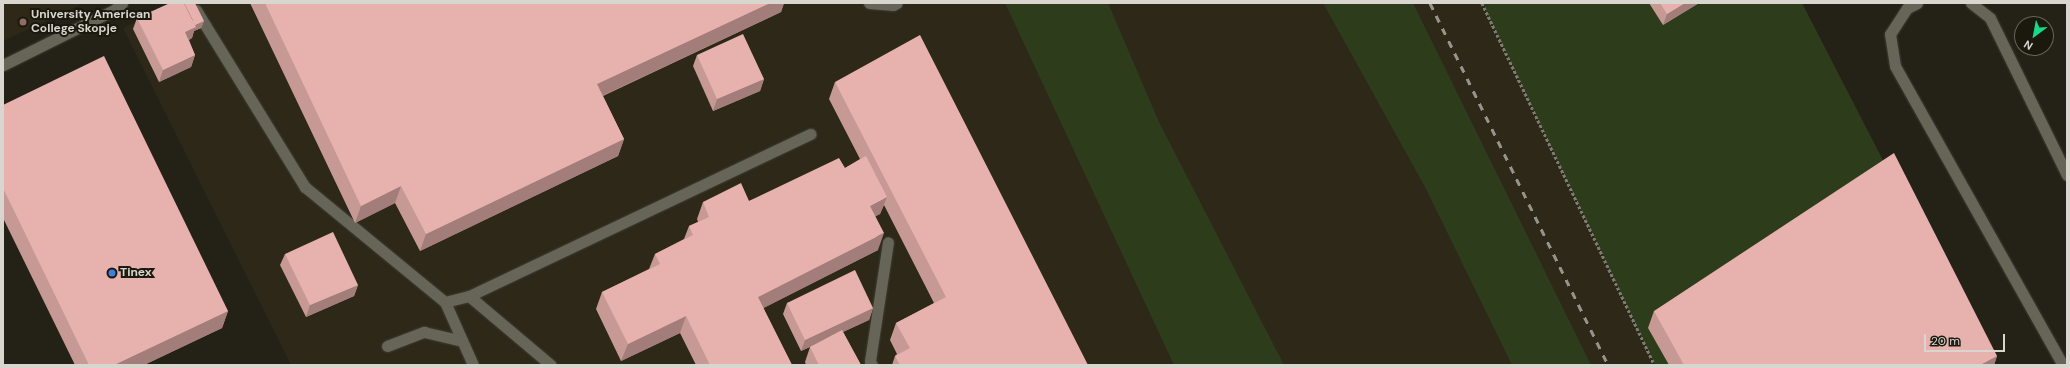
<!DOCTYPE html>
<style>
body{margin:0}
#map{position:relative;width:2070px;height:368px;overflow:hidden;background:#242117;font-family:"DM Sans",sans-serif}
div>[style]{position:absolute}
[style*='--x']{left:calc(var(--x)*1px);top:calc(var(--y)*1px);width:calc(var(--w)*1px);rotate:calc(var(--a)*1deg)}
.built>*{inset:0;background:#2d2818}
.green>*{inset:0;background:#2d3c1b}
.path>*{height:2.5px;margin-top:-1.25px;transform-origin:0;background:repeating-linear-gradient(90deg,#7e7b73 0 3px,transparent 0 5px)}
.roads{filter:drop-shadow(0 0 1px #3e3c34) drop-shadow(0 0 1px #3e3c34)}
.lane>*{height:11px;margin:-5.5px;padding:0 5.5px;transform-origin:5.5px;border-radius:5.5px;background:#676458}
.rail>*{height:3px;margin-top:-1.5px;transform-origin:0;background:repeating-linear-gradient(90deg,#96948b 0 7px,transparent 0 14px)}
.wall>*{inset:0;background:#c79995}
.shaded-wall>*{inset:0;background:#a27d79}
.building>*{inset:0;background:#e7b2ad}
.dots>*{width:11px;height:11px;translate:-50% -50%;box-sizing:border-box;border:2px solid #1b180e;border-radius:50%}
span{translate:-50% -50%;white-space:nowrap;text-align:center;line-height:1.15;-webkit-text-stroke:4px #1b180e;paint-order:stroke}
.poi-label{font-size:12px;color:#d8d6cf;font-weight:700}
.left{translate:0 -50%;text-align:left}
.frame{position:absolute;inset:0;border:4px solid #d8d6cf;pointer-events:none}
.north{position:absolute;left:2014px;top:16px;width:40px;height:40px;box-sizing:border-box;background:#1b180e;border:1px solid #67645b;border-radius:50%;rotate:212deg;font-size:11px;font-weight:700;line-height:16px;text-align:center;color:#d8d6cf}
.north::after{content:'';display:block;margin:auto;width:14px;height:18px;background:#16d989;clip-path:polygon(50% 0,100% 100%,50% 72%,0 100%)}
.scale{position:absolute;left:1924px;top:334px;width:81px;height:18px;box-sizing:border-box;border:2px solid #d8d6cf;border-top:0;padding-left:5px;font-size:12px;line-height:14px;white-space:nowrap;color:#d8d6cf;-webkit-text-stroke:3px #1b180e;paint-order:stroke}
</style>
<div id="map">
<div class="built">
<div style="clip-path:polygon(3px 3px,84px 3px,3px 41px)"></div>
<div style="clip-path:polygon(177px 3px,1482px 3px,1655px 365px,291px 365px,123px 28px)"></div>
</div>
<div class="green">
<div style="clip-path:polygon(1005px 3px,1108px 3px,1159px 122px,1284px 365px,1174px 365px)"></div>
<div style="clip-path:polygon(1323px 3px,1413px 3px,1591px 365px,1512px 365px,1425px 187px)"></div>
<div style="clip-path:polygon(1482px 3px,1802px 3px,1888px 170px,1648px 328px,1669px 365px,1655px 365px)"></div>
</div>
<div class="path">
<div style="--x:1482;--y:3;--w:401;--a:64.5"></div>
</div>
<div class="roads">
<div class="lane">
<div style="--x:869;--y:3;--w:24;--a:5"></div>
<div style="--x:893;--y:5;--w:4;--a:-27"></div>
<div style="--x:1917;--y:3;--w:11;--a:153"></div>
<div style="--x:1907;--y:8;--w:31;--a:123"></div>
<div style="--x:1890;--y:34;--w:32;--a:81"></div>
<div style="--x:1895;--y:66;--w:343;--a:60.7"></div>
<div style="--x:1971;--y:3;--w:24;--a:38"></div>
<div style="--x:1990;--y:18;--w:175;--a:63.9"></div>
<div style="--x:196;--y:10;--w:208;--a:58.4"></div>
<div style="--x:305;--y:187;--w:181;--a:39.4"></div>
<div style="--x:445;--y:302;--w:69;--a:66"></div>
<div style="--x:3;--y:65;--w:124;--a:-26.4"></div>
<div style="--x:114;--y:10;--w:11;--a:-41"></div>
<div style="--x:469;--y:296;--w:107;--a:40.1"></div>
<div style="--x:445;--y:302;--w:25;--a:-14"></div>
<div style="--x:469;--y:296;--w:378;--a:-25.4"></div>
<div style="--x:387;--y:346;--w:40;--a:-21"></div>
<div style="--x:424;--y:332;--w:39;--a:13"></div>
<div style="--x:872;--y:365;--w:4;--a:-117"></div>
<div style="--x:870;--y:361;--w:120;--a:-81.4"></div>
</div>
</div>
<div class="rail">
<div style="--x:1430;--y:3;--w:403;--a:63.8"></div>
</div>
<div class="wall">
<div style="clip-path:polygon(250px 3px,784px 3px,781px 12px,603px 96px,624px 139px,618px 156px,420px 251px,395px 203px,355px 223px)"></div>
<div style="clip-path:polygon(1649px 3px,1699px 3px,1663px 25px)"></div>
<div style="clip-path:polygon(137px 18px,204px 21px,201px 28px,194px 31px,192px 38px,189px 40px,195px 55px,191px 67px,159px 82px,133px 29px)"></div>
<div style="clip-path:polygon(697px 55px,764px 79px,760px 91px,713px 111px,693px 66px)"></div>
<div style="clip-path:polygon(835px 82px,1088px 365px,892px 365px,895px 356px,897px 354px,890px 340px,896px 323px,934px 303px,884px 205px,880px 214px,875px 216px,878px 250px,763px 308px,792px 365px,696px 365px,680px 333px,621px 361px,596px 309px,602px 292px,649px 269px,655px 254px,684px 239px,689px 226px,698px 222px,697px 219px,703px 202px,749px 201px,845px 168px,860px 159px,829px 99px)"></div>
<div style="clip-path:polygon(3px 105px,228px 311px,222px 328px,144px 365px,75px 365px,3px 218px)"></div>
<div style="clip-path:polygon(285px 254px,358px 285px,354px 296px,306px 317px,280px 265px)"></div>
<div style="clip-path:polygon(787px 303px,873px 308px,869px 320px,843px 332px,861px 365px,806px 365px,805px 362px,810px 347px,812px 346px,801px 351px,783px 314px)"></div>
<div style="clip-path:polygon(1654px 311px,1997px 356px,1994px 365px,1669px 365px,1648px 328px)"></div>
</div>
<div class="shaded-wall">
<div style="clip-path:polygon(770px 3px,784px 3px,781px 12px,591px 101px,597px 84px)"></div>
<div style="clip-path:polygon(1685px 3px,1699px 3px,1663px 25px,1667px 14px)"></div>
<div style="clip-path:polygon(204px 21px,201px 28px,194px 31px,192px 38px,181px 43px,185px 32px,195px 25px)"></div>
<div style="clip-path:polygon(195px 55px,191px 67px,159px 82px,163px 70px)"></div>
<div style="clip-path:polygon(764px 79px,760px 91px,713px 111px,717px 99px)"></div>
<div style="clip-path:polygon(624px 139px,618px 156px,420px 251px,426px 234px)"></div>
<div style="clip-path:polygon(401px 186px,395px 203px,355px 223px,361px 206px)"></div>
<div style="clip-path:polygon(887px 197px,880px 214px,864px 223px,870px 206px)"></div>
<div style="clip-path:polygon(884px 233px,878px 250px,752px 314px,758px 297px)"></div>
<div style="clip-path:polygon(358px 285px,354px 296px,306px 317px,310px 305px)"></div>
<div style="clip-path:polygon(873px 308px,869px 320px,801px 351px,805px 340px)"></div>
<div style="clip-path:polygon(228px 311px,222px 328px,144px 365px,114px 365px)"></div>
<div style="clip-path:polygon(686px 316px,680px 333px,621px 361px,628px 344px)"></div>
<div style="clip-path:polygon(1997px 356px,1994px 365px,1980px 365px)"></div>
</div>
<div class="building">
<div style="clip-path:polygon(170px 3px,184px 3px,196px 27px,185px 32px,195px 55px,163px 70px,137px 18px)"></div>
<div style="clip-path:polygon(184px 3px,195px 3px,204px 21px,195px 25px)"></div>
<div style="clip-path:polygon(265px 3px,770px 3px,597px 84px,624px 139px,426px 234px,401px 186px,361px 206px)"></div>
<div style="clip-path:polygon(1660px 3px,1685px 3px,1667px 14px)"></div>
<div style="clip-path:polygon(743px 34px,764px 79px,717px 99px,697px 55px)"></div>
<div style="clip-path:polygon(920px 35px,1088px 365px,900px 365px,895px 356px,910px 348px,896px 323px,946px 297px,835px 82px)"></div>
<div style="clip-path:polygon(104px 56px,228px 311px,114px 365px,89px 365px,3px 188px,3px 105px)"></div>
<div style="clip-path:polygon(1894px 153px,1997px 356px,1980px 365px,1684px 365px,1654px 311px)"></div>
<div style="clip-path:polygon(866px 156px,887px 197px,870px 206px,884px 233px,758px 297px,792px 365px,710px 365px,686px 316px,628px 344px,602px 292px,660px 264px,655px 254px,693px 235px,689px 226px,709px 217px,703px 202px,741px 183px,749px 201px,839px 158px,845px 168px)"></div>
<div style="clip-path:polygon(333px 232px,358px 285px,310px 305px,285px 254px)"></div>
<div style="clip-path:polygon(855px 270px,873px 308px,805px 340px,787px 303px)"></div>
<div style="clip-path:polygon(842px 330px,861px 365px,819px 365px,810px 347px)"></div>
</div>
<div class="dots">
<div style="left:23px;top:22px;background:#8d6e63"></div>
<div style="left:112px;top:273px;background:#3f7fe0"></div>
</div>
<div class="poi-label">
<span class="left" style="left:31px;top:22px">University American<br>College Skopje</span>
<span class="left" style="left:120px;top:273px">Tinex</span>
</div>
<div class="frame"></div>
<div class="north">N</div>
<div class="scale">20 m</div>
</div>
